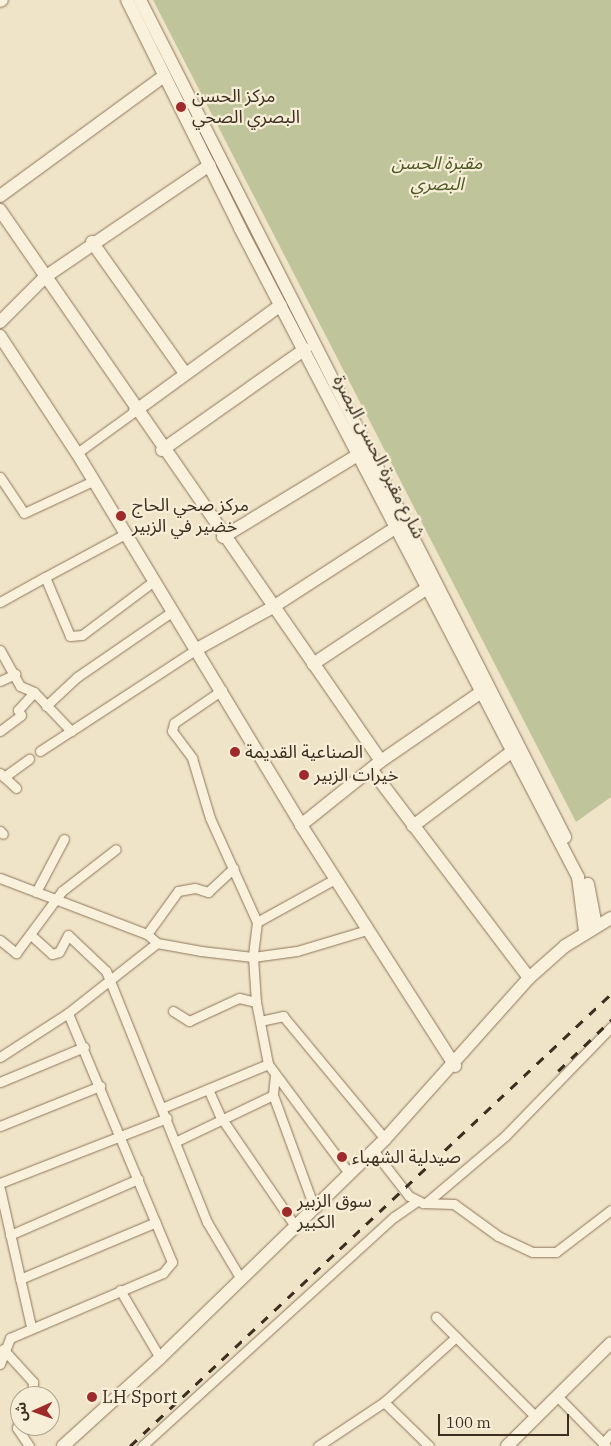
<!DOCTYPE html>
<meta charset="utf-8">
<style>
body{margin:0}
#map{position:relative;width:611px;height:1446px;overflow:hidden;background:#f0e4c8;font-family:"IBM Plex Serif","Noto Sans Arabic",serif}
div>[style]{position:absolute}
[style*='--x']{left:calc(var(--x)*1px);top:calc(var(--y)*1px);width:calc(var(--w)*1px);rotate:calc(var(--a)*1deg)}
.cemetery>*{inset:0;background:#bfc49a}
.roads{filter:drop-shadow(0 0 1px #8d765c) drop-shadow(0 0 1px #8d765c)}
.street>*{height:9px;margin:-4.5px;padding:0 4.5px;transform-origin:4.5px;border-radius:4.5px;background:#faf1dc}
.secondary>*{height:12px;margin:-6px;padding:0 6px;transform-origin:6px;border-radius:6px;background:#faf1dc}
.rail>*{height:2.5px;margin-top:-1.25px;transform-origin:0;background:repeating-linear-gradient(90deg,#3d2e20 0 9px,transparent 0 18px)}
.dots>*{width:14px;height:14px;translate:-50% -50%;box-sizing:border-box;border:2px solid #f7eed8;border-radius:50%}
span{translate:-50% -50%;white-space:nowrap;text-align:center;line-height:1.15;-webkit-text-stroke:4.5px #f7eed8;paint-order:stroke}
.poi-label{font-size:18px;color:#3d2e20}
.left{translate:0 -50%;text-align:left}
.park-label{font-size:18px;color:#4d5a26;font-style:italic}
.street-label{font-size:18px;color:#3d2e20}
.north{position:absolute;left:10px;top:1386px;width:50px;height:50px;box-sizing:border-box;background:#f7eed8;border:1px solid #ada18e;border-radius:50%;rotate:268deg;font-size:14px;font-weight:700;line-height:20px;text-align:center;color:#3d2e20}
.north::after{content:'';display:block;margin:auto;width:18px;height:22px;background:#9e2a2b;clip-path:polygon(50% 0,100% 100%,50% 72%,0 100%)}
.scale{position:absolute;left:438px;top:1414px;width:131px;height:22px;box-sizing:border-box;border:2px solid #3d2e20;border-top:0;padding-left:6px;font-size:15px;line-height:18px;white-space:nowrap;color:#3d2e20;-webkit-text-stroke:4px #f7eed8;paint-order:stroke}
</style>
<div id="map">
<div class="cemetery">
<div style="clip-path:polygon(153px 0,611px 0,611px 797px,576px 822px)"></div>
</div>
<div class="roads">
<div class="street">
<div style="--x:77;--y:453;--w:72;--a:-35.9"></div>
<div style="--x:0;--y:477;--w:43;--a:56.3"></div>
<div style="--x:24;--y:513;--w:76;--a:-24.9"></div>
<div style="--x:125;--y:534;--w:91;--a:151.7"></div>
<div style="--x:45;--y:577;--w:64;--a:67"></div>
<div style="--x:70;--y:636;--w:12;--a:-5"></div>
<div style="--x:82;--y:635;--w:90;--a:-36.9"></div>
<div style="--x:0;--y:602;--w:51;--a:-29.1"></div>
<div style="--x:0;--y:650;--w:41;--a:60.9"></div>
<div style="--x:20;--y:686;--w:15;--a:23"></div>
<div style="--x:34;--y:692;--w:54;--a:46.5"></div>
<div style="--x:71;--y:731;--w:150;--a:-33.1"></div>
<div style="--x:0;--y:681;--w:17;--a:-25"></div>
<div style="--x:222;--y:690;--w:58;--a:145.5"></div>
<div style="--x:174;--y:723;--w:8;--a:104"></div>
<div style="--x:172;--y:731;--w:34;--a:53"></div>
<div style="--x:192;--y:758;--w:63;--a:73.3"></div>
<div style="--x:210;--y:818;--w:114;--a:65.7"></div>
<div style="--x:257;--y:922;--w:35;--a:97"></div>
<div style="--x:253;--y:957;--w:45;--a:86.2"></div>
<div style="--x:256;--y:1002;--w:63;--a:79"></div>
<div style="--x:268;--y:1064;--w:136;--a:53.4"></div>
<div style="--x:46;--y:706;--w:42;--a:-43.1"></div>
<div style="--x:77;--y:677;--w:116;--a:-34.5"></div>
<div style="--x:0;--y:731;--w:26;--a:-37"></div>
<div style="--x:21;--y:715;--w:6;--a:-121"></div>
<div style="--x:18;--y:710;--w:24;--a:-48"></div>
<div style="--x:40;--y:751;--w:37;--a:-33"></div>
<div style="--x:0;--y:773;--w:22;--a:43"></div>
<div style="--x:4;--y:777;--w:31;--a:-36"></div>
<div style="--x:0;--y:831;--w:4;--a:45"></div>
<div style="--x:0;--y:878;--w:157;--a:20.9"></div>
<div style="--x:147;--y:934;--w:13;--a:42"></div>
<div style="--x:157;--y:943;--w:45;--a:10.3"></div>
<div style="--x:201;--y:951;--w:52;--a:6.6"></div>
<div style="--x:253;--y:957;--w:44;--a:-7.8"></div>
<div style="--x:297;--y:951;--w:73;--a:-16.7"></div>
<div style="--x:36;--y:892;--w:60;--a:-62.2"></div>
<div style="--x:257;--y:922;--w:89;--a:-28.9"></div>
<div style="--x:147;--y:934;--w:53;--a:-54.2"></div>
<div style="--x:178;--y:891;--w:17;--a:-10"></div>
<div style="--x:195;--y:888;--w:14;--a:17"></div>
<div style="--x:208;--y:892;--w:35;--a:-43"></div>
<div style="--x:32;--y:936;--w:27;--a:42"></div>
<div style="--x:52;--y:954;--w:7;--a:-16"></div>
<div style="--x:59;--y:952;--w:19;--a:-62"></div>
<div style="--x:68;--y:935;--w:52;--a:43.5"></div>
<div style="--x:106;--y:971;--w:271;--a:68.1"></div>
<div style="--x:207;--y:1222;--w:66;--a:59.2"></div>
<div style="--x:0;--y:940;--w:21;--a:39"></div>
<div style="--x:16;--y:953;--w:77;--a:-53.4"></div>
<div style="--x:62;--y:891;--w:68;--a:-37.9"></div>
<div style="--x:173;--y:1011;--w:19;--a:32"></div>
<div style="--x:189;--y:1021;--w:55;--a:-24.7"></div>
<div style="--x:239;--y:998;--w:17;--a:13"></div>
<div style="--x:260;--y:1021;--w:24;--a:-12"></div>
<div style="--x:283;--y:1016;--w:160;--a:50.3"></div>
<div style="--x:0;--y:1057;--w:81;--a:-32.9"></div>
<div style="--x:68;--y:1013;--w:113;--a:-38.2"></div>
<div style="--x:275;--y:1075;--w:20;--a:96"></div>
<div style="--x:273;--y:1095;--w:119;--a:69.9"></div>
<div style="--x:0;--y:1082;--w:91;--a:-22.6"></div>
<div style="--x:208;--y:1089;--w:30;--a:66"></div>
<div style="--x:220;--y:1116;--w:133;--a:55.7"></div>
<div style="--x:162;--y:1108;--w:115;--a:-22.5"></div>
<div style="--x:0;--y:1126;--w:108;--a:-21.8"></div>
<div style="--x:177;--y:1141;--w:106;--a:-25.6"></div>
<div style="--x:373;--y:1150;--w:58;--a:52"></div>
<div style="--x:409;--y:1196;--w:16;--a:27"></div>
<div style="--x:423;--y:1203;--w:31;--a:2"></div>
<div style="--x:454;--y:1204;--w:54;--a:36"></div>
<div style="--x:498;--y:1236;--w:38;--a:25"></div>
<div style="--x:533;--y:1252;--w:23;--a:0"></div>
<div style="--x:556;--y:1252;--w:69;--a:-37.4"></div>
<div style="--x:0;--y:1183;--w:179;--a:-21.3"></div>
<div style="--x:0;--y:1189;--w:141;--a:77.3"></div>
<div style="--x:426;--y:1203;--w:104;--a:-40.3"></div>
<div style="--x:505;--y:1136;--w:152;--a:-45.8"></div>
<div style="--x:10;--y:1235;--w:140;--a:-23.6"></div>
<div style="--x:20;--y:1279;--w:147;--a:-22.7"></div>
<div style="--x:120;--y:1290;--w:79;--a:59.5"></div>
<div style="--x:436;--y:1317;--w:141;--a:45"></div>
<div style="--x:3;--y:1349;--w:45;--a:47.7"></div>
<div style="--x:33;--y:1382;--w:14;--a:94"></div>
<div style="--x:0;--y:1364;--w:28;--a:-69"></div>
<div style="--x:10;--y:1338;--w:166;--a:-23"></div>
<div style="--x:163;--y:1273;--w:14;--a:-51"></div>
<div style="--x:172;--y:1262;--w:270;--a:-112.7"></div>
<div style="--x:557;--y:1396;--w:70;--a:45.6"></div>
<div style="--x:384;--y:1402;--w:63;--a:44.4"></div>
<div style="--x:20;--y:1413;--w:15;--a:101"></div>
<div style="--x:17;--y:1428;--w:22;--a:56"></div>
<div style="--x:603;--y:1443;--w:12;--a:-48"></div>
<div style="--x:142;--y:1446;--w:341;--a:-42.3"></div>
<div style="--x:394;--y:1217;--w:28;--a:-35"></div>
<div style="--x:318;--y:1446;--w:79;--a:-33.7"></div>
<div style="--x:384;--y:1402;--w:97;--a:-42.1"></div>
</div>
<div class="secondary">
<div style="--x:127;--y:0;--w:254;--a:63.6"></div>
<div style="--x:240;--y:228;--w:732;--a:62.49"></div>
<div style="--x:578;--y:877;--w:55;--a:82.7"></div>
<div style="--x:140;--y:0;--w:939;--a:63.08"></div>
<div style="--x:0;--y:1;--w:2;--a:-27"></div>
<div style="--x:0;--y:196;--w:203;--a:-36.2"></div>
<div style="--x:0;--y:210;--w:670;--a:55.34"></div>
<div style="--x:92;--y:242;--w:159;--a:54.7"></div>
<div style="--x:0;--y:322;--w:64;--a:-45"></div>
<div style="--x:45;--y:277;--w:199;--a:-34.2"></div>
<div style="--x:0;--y:336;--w:140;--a:56.7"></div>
<div style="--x:77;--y:453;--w:434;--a:58.9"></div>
<div style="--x:301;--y:825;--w:286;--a:57.4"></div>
<div style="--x:135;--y:411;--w:180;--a:-36"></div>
<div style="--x:162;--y:450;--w:175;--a:-35.2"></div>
<div style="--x:223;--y:537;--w:158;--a:-31.3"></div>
<div style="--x:197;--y:649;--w:87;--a:-28.9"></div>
<div style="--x:273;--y:607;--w:145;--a:-32.9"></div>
<div style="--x:313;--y:664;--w:136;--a:-33.6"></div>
<div style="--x:371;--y:769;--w:262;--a:52.9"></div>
<div style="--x:301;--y:825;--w:102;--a:-38.7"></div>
<div style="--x:381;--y:761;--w:120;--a:-34.5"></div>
<div style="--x:413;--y:826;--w:121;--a:-37"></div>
<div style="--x:588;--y:884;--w:43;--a:79.2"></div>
<div style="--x:63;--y:1446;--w:131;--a:-42.2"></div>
<div style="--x:160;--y:1358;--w:314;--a:-44.2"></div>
<div style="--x:385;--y:1139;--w:216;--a:-48.2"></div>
<div style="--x:529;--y:978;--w:48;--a:-41.6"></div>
<div style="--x:565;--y:946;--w:54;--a:-31.3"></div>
<div style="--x:507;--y:1446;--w:146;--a:-44.7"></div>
</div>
</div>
<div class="rail">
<div style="--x:558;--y:1071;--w:74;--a:-43.9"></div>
<div style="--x:130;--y:1446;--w:660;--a:-43.22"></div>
</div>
<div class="dots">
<div style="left:181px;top:107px;background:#9e2a2b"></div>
<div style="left:121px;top:516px;background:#9e2a2b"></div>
<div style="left:235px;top:752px;background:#9e2a2b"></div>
<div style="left:304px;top:775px;background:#9e2a2b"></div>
<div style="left:342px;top:1157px;background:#9e2a2b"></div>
<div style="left:287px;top:1212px;background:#9e2a2b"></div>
<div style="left:92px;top:1397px;background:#9e2a2b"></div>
</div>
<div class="poi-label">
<span class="left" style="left:192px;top:107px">مركز الحسن<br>البصري الصحي</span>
<span class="left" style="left:132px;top:516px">مركز صحي الحاج<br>خضير في الزبير</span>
<span class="left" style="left:245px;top:752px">الصناعية القديمة</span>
<span class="left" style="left:314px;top:775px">خيرات الزبير</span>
<span class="left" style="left:352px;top:1157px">صيدلية الشهباء</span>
<span class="left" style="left:297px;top:1212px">سوق الزبير<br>الكبير</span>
<span class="left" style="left:102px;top:1397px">LH Sport</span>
</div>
<div class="park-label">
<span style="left:437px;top:174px">مقبرة الحسن<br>البصري</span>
</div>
<div class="street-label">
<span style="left:379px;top:457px;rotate:63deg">شارع مقبرة الحسن البصرة</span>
</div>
<div class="north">ش</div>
<div class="scale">100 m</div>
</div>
